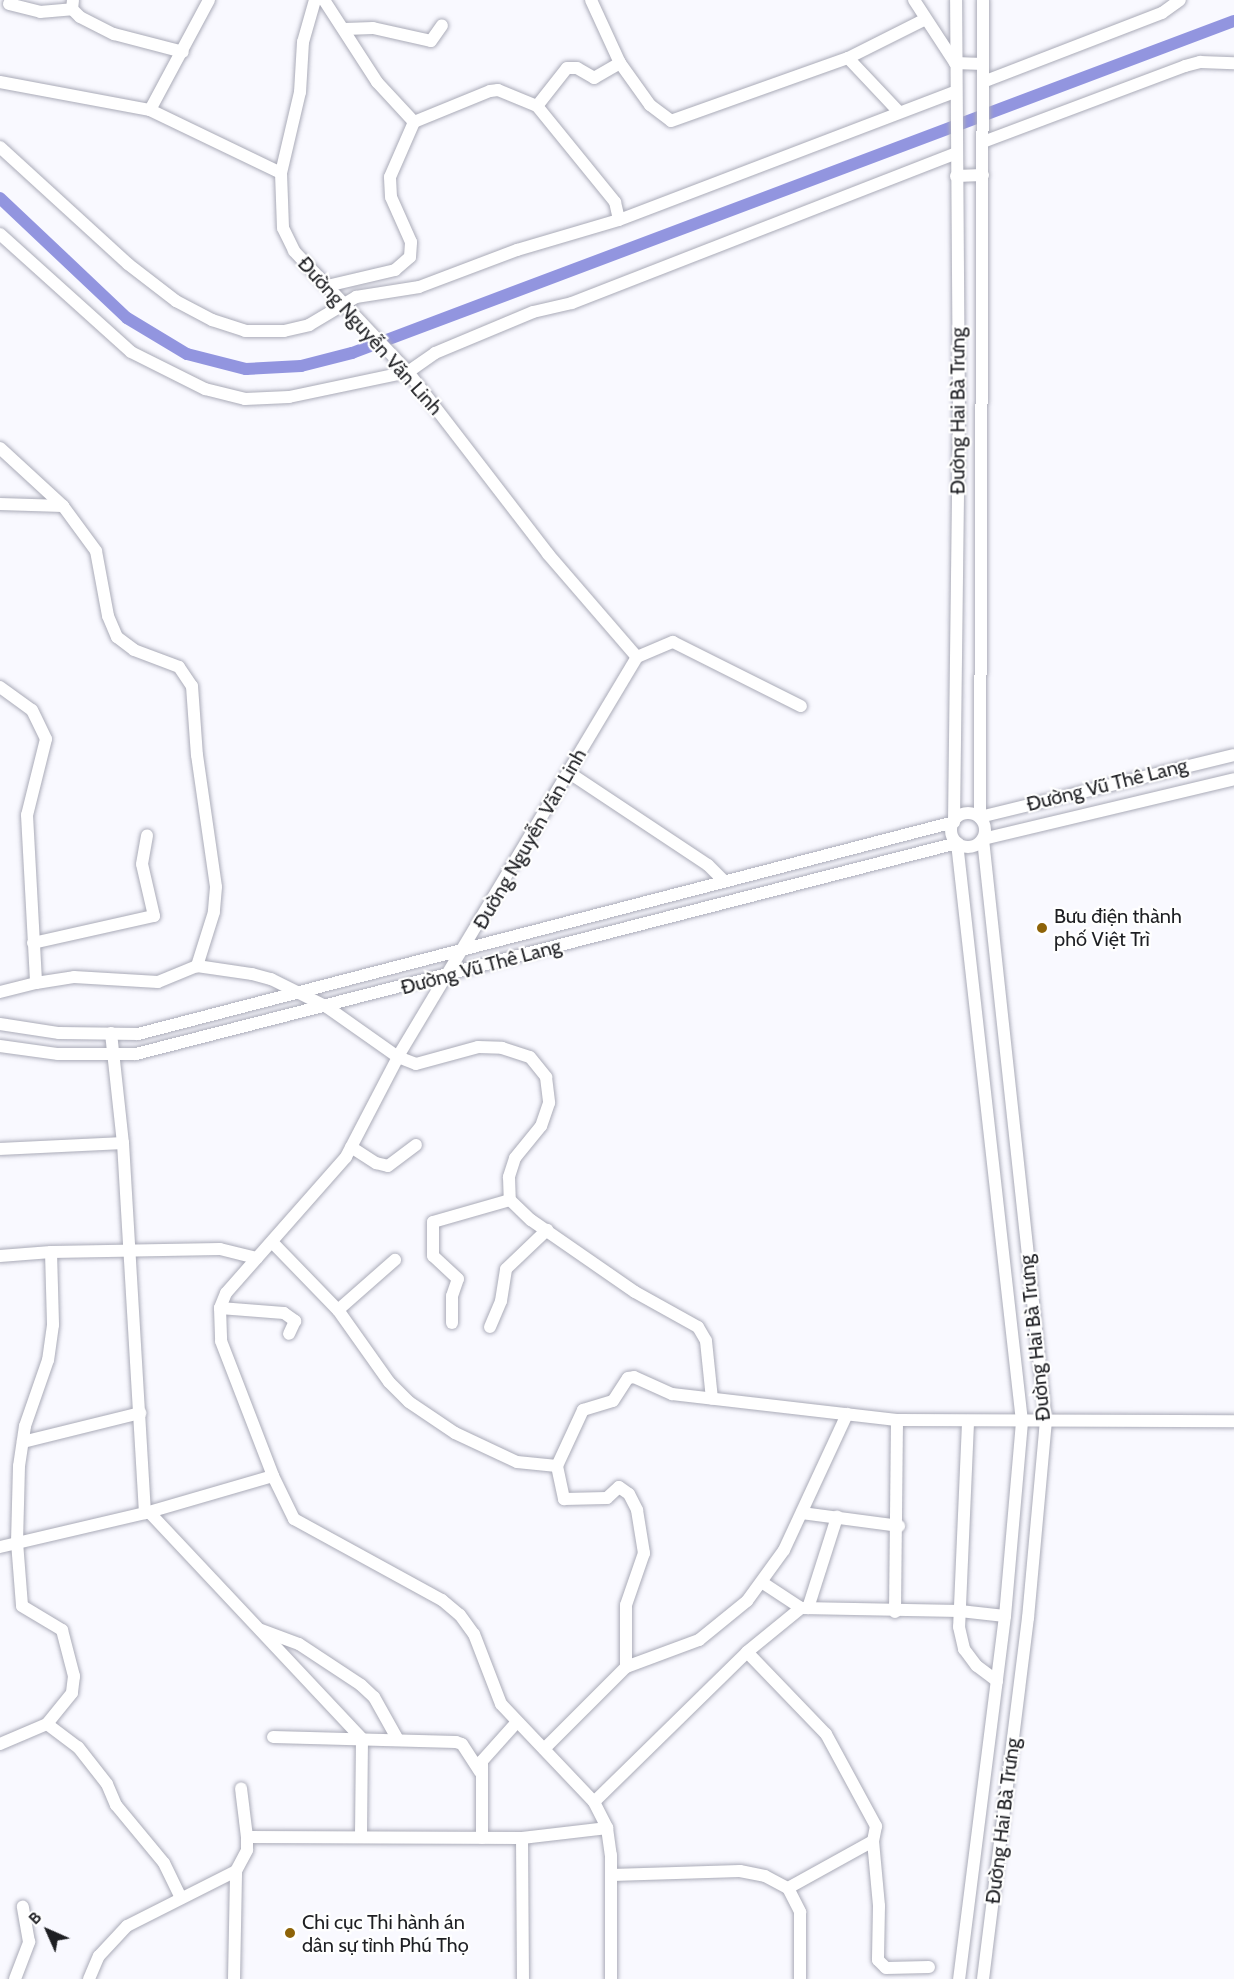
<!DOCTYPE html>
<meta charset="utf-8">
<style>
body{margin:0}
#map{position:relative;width:1234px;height:1979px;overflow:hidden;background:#f9f9ff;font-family:Cabin,sans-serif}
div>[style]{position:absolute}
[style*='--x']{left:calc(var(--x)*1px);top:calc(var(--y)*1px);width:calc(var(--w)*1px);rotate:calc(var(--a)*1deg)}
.canal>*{height:12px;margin:-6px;padding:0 6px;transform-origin:6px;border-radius:6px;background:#9295df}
.roads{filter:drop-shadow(0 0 2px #aaabb8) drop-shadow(0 0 2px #aaabb8)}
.minor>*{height:12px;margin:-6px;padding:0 6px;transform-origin:6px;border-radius:6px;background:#fff}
.minor>.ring{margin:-6px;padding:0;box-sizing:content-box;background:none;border:12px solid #fff;border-radius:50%}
.dots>*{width:16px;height:16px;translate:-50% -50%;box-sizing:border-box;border:3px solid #fff;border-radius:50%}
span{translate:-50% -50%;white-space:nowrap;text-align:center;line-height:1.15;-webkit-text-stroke:4.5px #fff;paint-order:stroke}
.street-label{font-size:20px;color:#1e1f23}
.poi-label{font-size:20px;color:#1e1f23}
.left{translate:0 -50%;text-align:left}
.north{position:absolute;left:18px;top:1901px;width:60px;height:60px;-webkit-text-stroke:4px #fff;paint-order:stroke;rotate:315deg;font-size:16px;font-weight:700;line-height:24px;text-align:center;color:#1e1f23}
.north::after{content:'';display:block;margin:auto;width:21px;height:27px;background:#1e1f23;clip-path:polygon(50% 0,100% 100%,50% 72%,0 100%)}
</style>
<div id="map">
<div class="canal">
<div style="--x:0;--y:198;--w:175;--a:43.4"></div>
<div style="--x:127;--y:318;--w:70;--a:31"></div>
<div style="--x:187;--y:354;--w:61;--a:14.3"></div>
<div style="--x:246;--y:369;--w:55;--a:-3.1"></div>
<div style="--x:301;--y:366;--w:53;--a:-14.3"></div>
<div style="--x:352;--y:353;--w:942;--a:-20.63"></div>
</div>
<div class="roads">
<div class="minor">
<div style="--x:73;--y:0;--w:9;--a:96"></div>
<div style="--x:72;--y:9;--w:11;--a:45"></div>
<div style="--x:80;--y:17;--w:38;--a:27"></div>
<div style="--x:114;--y:34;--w:71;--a:14.6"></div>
<div style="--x:315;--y:0;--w:44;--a:105.9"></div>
<div style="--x:303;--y:42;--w:50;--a:93.4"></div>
<div style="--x:300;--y:92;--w:83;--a:103.2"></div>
<div style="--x:281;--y:173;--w:55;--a:87.9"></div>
<div style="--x:283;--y:228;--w:25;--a:64"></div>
<div style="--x:294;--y:251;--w:166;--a:46.7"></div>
<div style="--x:408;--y:372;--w:230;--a:52.4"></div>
<div style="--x:548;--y:554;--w:136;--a:49.2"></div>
<div style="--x:637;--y:657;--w:466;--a:120.9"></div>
<div style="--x:398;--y:1057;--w:113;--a:117.5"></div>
<div style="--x:346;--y:1157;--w:181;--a:131.4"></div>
<div style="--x:226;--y:1293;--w:16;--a:112"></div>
<div style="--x:220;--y:1308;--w:33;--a:88"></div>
<div style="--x:221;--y:1341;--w:145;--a:68.9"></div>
<div style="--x:273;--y:1476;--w:48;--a:64"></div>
<div style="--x:294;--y:1519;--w:169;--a:28.7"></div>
<div style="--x:442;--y:1600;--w:23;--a:40"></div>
<div style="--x:460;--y:1615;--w:24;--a:54"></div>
<div style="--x:474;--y:1634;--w:75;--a:68.9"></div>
<div style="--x:501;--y:1704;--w:135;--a:46.5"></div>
<div style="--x:594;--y:1802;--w:29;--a:63"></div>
<div style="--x:607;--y:1828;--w:27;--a:82"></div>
<div style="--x:611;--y:1855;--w:124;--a:90"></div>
<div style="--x:324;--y:0;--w:98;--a:57.1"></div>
<div style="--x:377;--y:82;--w:54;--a:47.2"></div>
<div style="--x:591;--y:0;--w:69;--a:65.3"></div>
<div style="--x:620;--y:63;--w:52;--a:54.5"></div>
<div style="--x:650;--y:105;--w:26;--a:37"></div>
<div style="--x:671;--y:121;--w:188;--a:-19.6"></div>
<div style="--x:848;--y:58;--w:85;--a:-26.6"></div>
<div style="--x:914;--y:0;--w:75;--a:56.9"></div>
<div style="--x:955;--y:63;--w:28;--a:2"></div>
<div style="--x:983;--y:0;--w:817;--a:90.21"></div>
<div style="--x:980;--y:817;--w:261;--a:-13.7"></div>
<div style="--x:9;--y:4;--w:32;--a:14"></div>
<div style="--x:40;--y:12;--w:32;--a:-5"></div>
<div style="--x:345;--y:29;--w:28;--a:-2"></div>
<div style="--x:373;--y:28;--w:59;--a:12.6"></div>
<div style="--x:431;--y:41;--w:19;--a:-55"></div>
<div style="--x:848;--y:58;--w:74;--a:46.6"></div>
<div style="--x:0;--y:82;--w:153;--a:10.6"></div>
<div style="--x:150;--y:110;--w:145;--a:25.7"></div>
<div style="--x:983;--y:82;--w:192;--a:-21.1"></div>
<div style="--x:1162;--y:13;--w:22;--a:-36"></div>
<div style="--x:537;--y:106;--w:48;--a:-51.7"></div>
<div style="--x:567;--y:68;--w:10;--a:0"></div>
<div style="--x:577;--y:68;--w:20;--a:30"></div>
<div style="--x:594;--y:78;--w:30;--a:-30"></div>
<div style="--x:150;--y:110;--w:125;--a:-61.8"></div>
<div style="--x:983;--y:142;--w:216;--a:-20.6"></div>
<div style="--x:1185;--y:66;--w:16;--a:-15"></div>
<div style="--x:1200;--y:62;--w:34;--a:2"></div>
<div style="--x:0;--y:147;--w:173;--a:42.4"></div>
<div style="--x:128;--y:264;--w:61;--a:37.6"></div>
<div style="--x:176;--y:301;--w:41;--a:27.8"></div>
<div style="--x:212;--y:320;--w:35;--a:18"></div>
<div style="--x:245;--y:331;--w:39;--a:0"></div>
<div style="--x:284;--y:331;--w:26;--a:-13"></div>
<div style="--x:309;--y:325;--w:55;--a:-30.8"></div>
<div style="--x:356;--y:297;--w:64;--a:-9"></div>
<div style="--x:419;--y:287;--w:105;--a:-20.7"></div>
<div style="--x:517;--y:250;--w:106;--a:-16.4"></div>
<div style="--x:619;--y:220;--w:360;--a:-20.9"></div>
<div style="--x:956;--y:176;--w:27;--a:-2"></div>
<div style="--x:0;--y:234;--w:176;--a:42"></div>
<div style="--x:131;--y:352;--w:83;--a:26.6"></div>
<div style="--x:205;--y:389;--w:41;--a:14"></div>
<div style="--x:245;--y:399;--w:44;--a:-2.6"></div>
<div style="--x:289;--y:397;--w:122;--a:-11.9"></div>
<div style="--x:408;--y:372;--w:33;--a:-35"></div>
<div style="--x:435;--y:353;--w:106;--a:-22.7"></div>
<div style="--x:533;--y:312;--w:40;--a:-13"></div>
<div style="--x:572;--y:303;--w:412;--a:-21.3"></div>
<div style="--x:327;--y:286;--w:70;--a:-13.2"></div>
<div style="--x:395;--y:270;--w:20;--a:-41"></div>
<div style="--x:410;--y:257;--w:15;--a:-86"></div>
<div style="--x:411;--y:242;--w:49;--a:-114"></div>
<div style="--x:391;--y:197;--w:20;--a:-93"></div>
<div style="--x:390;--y:177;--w:60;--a:-66.4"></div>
<div style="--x:414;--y:122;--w:82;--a:-22.2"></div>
<div style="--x:490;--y:91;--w:8;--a:-7"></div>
<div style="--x:498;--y:90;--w:42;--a:22.3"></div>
<div style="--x:537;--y:106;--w:124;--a:50.9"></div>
<div style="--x:615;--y:202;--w:18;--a:77"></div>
<div style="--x:0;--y:448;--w:86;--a:42.6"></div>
<div style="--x:63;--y:506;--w:56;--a:53.7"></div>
<div style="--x:96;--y:551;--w:66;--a:79.5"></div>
<div style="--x:108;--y:616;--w:23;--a:67"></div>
<div style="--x:117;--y:637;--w:21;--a:37"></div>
<div style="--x:134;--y:650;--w:48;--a:20.7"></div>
<div style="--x:179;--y:667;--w:23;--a:56"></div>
<div style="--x:192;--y:686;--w:69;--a:85.9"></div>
<div style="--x:197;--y:755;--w:133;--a:81.8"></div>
<div style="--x:216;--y:887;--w:25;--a:95"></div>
<div style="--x:214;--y:912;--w:57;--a:107.5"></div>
<div style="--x:0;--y:504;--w:63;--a:1.8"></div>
<div style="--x:637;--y:657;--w:39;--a:-23"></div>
<div style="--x:673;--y:642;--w:143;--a:26.6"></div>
<div style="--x:0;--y:687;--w:39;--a:36"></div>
<div style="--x:32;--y:710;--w:32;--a:64"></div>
<div style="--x:46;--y:739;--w:78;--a:104"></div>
<div style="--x:27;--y:815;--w:168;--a:86.9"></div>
<div style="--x:36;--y:983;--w:38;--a:-9"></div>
<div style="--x:74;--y:977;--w:84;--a:3.4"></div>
<div style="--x:158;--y:982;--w:42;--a:-22.3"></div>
<div style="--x:197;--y:966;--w:56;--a:8.3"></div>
<div style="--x:252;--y:974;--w:20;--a:15"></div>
<div style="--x:271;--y:979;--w:63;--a:26.6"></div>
<div style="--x:327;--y:1007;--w:87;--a:35.2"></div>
<div style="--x:398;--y:1057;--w:19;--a:21"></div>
<div style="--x:416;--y:1064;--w:64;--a:-15.3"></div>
<div style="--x:478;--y:1047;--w:24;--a:2"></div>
<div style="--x:502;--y:1048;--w:29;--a:18"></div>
<div style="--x:530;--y:1057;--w:26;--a:51"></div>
<div style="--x:546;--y:1077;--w:26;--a:83"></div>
<div style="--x:549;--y:1103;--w:24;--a:109"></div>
<div style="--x:541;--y:1126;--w:41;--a:129.1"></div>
<div style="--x:515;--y:1158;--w:20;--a:108"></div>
<div style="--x:509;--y:1177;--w:23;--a:88"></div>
<div style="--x:510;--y:1200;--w:29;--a:44"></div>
<div style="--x:531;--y:1220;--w:126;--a:34.7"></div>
<div style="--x:635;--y:1292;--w:72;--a:29.1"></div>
<div style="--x:698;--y:1327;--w:16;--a:60"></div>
<div style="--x:706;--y:1341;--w:58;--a:84.1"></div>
<div style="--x:568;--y:772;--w:168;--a:33.6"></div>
<div style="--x:708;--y:865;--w:23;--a:45"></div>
<div class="ring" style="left:951px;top:813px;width:22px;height:22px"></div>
<div style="--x:33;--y:943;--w:124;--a:-12.6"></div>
<div style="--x:154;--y:916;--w:53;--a:-103"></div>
<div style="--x:142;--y:864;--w:29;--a:-80"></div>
<div style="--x:0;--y:992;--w:37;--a:-14"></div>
<div style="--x:0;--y:1024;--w:60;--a:8.7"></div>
<div style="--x:59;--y:1033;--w:79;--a:0.7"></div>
<div style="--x:138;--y:1034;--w:843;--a:-14.56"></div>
<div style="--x:954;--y:822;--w:406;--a:-89.3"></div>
<div style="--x:959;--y:416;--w:416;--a:-90.4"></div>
<div style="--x:111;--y:1033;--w:111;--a:83.8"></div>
<div style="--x:123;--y:1143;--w:371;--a:86.6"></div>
<div style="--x:0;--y:1046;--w:59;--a:7.9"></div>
<div style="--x:58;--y:1054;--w:78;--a:0"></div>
<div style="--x:136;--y:1054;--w:848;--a:-14.41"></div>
<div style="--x:957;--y:843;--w:583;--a:83.59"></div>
<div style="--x:1022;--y:1422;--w:195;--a:95"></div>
<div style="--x:1005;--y:1616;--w:366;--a:97.2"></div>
<div style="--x:351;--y:1147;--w:30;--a:33"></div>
<div style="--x:376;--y:1163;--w:12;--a:14"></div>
<div style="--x:388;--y:1166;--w:35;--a:-37"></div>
<div style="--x:0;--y:1149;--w:123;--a:-2.8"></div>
<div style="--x:272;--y:1242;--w:95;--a:45.9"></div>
<div style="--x:338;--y:1310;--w:88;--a:54.7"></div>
<div style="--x:389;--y:1382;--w:28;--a:45"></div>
<div style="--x:409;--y:1402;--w:55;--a:34"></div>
<div style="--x:455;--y:1433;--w:68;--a:25.1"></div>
<div style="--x:517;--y:1462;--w:40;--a:5.7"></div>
<div style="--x:557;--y:1466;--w:62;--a:-65.1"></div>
<div style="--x:583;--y:1410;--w:31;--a:-17"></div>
<div style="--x:613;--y:1401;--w:27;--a:-57"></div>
<div style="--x:628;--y:1378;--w:6;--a:-9"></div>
<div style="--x:634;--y:1377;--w:42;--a:24.1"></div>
<div style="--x:672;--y:1394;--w:226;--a:6.6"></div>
<div style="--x:897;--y:1420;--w:337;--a:0.2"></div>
<div style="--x:51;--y:1252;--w:169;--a:-1"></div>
<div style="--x:220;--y:1249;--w:38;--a:14"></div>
<div style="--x:0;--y:1256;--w:51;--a:-4.5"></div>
<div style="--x:51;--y:1252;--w:73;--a:88.4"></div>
<div style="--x:53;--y:1325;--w:35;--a:98"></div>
<div style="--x:48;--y:1360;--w:70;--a:109.2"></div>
<div style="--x:25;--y:1426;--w:40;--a:98.5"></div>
<div style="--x:19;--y:1466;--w:76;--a:91.5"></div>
<div style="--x:17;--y:1542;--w:64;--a:85.5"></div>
<div style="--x:22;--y:1606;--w:47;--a:31"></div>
<div style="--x:62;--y:1630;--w:48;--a:75.4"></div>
<div style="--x:74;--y:1676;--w:17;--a:97"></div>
<div style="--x:72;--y:1693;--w:40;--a:129"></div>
<div style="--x:220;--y:1308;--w:64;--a:4.5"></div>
<div style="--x:284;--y:1313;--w:14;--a:36"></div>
<div style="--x:295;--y:1321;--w:14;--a:115"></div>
<div style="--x:338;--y:1310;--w:76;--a:-41.3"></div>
<div style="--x:452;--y:1323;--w:27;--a:-90"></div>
<div style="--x:452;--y:1296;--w:18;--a:-71"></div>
<div style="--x:458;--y:1279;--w:34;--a:-137"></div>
<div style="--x:433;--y:1256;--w:34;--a:-90"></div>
<div style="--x:433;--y:1222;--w:80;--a:-15.9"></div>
<div style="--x:490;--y:1327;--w:28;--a:-67"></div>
<div style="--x:501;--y:1301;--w:32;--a:-81"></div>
<div style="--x:506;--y:1269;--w:57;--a:-43.6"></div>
<div style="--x:968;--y:1423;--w:204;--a:92.5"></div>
<div style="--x:959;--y:1627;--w:23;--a:77"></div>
<div style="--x:964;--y:1649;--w:21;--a:53"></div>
<div style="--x:977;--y:1666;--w:25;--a:37"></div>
<div style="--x:23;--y:1442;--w:121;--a:-13.9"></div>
<div style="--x:557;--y:1466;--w:34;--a:78"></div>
<div style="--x:564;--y:1499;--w:43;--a:-1.3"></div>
<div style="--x:607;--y:1498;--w:16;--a:-43"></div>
<div style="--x:619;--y:1487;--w:12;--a:35"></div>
<div style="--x:629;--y:1494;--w:18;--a:63"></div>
<div style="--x:637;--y:1510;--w:44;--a:80.8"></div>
<div style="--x:644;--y:1553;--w:55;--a:109.1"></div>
<div style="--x:626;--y:1605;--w:62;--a:90"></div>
<div style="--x:149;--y:1512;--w:311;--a:46.8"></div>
<div style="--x:362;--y:1739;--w:98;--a:90.6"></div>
<div style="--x:802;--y:1513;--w:98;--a:7.6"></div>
<div style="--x:0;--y:1547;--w:153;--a:-13.2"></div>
<div style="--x:149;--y:1512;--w:129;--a:-16.2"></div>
<div style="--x:763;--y:1583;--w:45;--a:33.3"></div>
<div style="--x:801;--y:1608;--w:159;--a:1.1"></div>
<div style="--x:960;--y:1611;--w:45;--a:6.3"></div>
<div style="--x:808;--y:1608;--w:96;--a:-72.3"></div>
<div style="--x:895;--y:1612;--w:192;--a:-89.4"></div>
<div style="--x:261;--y:1630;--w:40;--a:20.2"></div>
<div style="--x:299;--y:1644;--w:74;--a:33.5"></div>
<div style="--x:361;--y:1685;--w:18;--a:43"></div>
<div style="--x:374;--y:1697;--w:49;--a:60.8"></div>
<div style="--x:747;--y:1652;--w:114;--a:46.1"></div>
<div style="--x:826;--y:1734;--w:105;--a:61.5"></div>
<div style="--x:876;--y:1826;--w:15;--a:101"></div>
<div style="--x:873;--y:1841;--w:97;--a:151.1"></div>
<div style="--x:273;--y:1737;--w:183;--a:1.6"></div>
<div style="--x:456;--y:1742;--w:6;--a:18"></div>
<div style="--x:462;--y:1744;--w:33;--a:57"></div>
<div style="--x:0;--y:1744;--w:51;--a:-23.1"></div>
<div style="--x:47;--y:1724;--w:39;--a:37"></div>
<div style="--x:78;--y:1747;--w:47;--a:51.9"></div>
<div style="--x:107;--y:1784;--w:23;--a:67"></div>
<div style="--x:116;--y:1805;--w:75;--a:50.4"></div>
<div style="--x:164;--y:1863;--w:37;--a:64"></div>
<div style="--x:544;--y:1749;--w:116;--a:-45"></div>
<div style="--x:626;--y:1667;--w:78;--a:-20.3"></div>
<div style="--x:699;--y:1640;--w:62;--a:-39.1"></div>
<div style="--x:747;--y:1601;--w:63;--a:-54"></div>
<div style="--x:784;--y:1550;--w:150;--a:-65.1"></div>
<div style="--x:594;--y:1802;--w:214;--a:-44.4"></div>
<div style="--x:747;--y:1652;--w:70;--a:-39.2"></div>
<div style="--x:247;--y:1837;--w:275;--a:0.2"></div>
<div style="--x:522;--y:1838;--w:86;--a:-6.7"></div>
<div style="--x:482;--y:1838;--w:77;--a:-90"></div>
<div style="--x:482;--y:1761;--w:51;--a:-48.2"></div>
<div style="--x:522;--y:1838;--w:141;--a:89.6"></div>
<div style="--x:873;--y:1841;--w:65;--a:84.7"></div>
<div style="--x:879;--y:1906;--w:54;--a:91.1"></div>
<div style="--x:878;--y:1960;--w:11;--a:45"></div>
<div style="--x:886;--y:1968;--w:43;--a:-1.3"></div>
<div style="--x:612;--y:1875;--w:128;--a:-1.8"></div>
<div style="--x:740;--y:1871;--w:25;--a:11"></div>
<div style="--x:765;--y:1876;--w:26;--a:28"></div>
<div style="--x:788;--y:1888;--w:27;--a:63"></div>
<div style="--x:800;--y:1912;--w:67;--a:90"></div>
<div style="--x:15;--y:1979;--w:40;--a:-69"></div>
<div style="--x:29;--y:1942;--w:36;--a:-100"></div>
<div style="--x:89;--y:1979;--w:25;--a:-67"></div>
<div style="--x:99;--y:1956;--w:41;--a:-47"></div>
<div style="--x:127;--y:1926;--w:122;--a:-26.8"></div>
<div style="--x:234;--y:1979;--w:108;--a:-88.9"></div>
<div style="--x:236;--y:1871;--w:24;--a:-62"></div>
<div style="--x:247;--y:1850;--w:13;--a:-90"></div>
<div style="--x:247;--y:1837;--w:49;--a:-97"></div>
<div style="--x:983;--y:1979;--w:364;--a:-82.9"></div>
<div style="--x:1028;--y:1618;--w:197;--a:-84.8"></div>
<div style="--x:1046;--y:1422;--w:586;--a:-96.17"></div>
<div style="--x:983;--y:839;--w:258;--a:-13.4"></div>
</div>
</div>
<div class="dots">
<div style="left:1042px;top:928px;background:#8e6308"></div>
<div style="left:290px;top:1933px;background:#8e6308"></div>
</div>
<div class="street-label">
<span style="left:370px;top:336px;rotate:48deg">Đường Nguyễn Văn Linh</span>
<span style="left:958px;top:411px;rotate:-90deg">Đường Hai Bà Trưng</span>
<span style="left:1107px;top:785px;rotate:-14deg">Đường Vũ Thê Lang</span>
<span style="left:530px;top:839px;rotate:-60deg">Đường Nguyễn Văn Linh</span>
<span style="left:481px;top:967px;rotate:-15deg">Đường Vũ Thê Lang</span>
<span style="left:1035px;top:1338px;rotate:-96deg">Đường Hai Bà Trưng</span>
<span style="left:1003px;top:1821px;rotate:-83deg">Đường Hai Bà Trưng</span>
</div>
<div class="poi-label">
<span class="left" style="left:1054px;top:928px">Bưu điện thành<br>phố Việt Trì</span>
<span class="left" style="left:302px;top:1934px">Chi cục Thi hành án<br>dân sự tỉnh Phú Thọ</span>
</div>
<div class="north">B</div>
</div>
